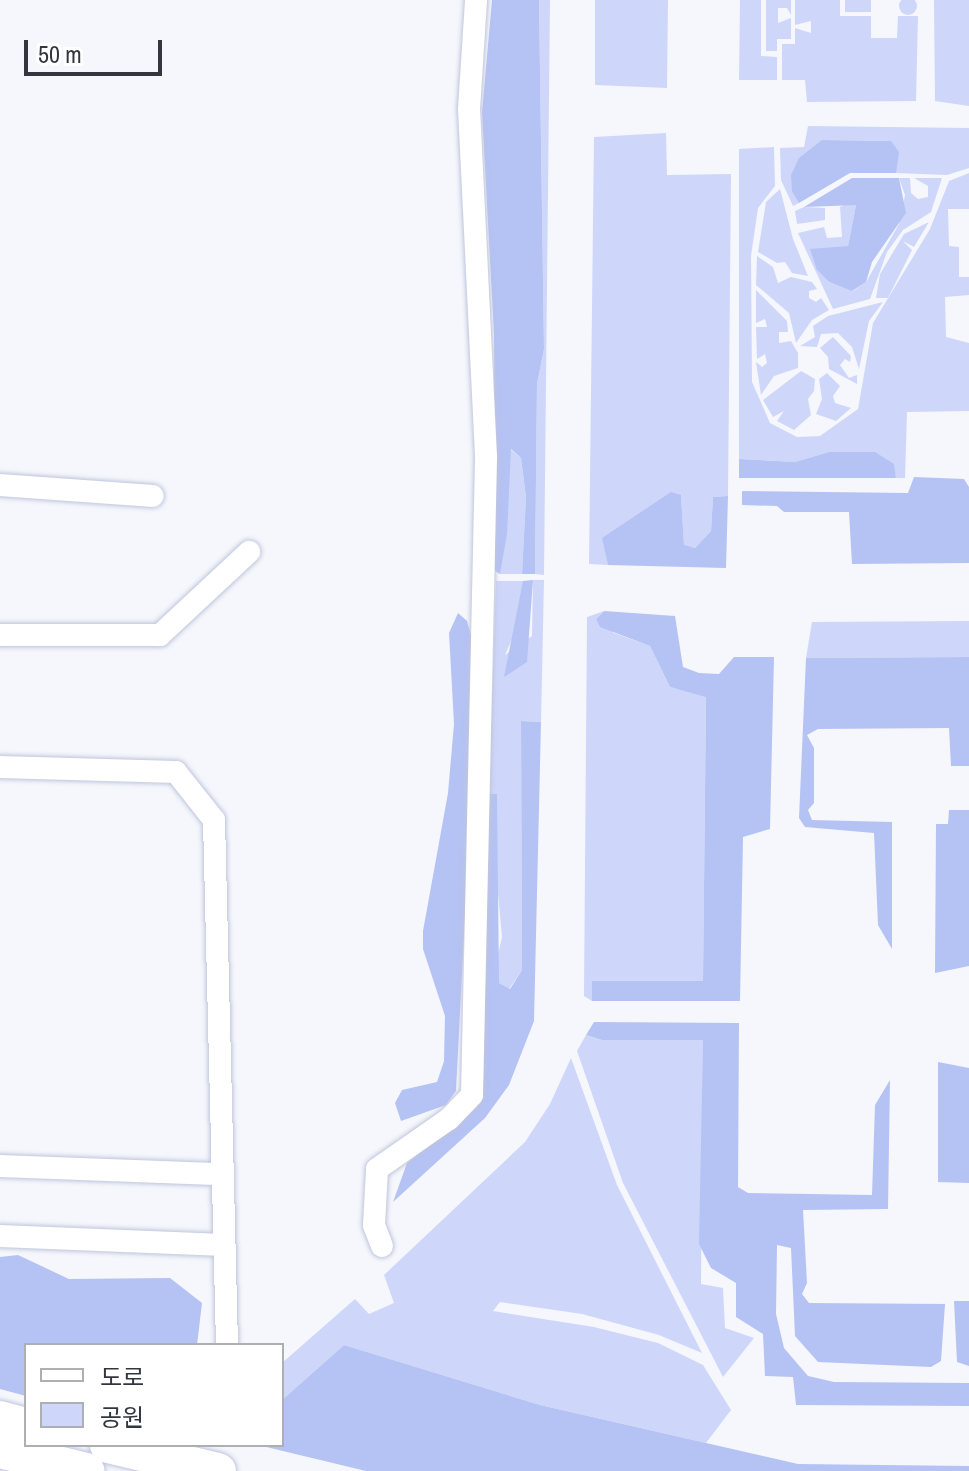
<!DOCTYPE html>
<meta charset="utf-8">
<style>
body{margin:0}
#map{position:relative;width:969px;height:1471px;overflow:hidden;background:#f5f7fc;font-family:"Archivo Narrow","Noto Sans KR",sans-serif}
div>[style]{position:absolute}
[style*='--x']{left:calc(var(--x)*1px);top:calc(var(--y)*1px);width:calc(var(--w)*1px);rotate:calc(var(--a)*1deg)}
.green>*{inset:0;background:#ced7f9}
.round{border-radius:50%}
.forest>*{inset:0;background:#b5c2f4}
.roads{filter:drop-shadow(0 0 2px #bfc5dc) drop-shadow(0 0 2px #bfc5dc)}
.minor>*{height:22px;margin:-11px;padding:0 11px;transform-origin:11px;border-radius:11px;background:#fff}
.trunk>*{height:36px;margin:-18px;padding:0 18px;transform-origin:18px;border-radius:18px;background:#fff}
span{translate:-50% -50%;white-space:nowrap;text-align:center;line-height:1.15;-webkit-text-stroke:6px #fff;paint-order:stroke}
.legend{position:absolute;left:24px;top:1343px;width:260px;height:104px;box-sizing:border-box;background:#fff;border:2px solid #adafb2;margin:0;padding:10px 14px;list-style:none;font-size:24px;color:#33363f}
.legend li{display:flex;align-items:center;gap:16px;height:40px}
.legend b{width:40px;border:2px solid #adafb2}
.scale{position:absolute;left:24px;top:40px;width:138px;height:36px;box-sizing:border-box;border:4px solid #33363f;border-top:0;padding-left:10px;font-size:24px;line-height:28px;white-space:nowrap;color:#33363f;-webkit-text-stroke:6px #fff;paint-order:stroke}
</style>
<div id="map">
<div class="green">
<div class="round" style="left:899px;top:-3px;width:18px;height:18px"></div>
<div style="clip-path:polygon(539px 0,550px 0,544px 575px,535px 574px,537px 384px,544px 349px)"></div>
<div style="clip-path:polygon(595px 0,668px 0,667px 88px,595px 85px)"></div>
<div style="clip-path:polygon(740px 0,761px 0,761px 56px,777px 57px,777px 80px,739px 80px)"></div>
<div style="clip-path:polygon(766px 0,791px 0,791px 15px,787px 8px,778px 8px,778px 23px,791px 18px,791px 39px,777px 39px,777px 51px,766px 51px)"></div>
<div style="clip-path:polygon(795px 0,840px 0,840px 16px,871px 16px,871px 38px,897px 38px,898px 16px,918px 16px,916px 101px,807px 102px,805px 80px,782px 80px,782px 44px,795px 44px,795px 28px,811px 33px,811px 21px,795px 25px)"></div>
<div style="clip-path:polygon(845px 0,871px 0,871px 12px,845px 12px)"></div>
<div style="clip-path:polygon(934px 0,969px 0,969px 106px,935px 101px)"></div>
<div style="clip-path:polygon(808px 126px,969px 128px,969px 168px,947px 175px,896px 173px,891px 141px,822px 140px,792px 192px,799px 203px,793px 206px,781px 180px,780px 148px,804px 147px)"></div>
<div style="clip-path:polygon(666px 133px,667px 175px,731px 174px,728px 496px,713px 497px,711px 531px,695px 548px,684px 546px,681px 495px,603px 538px,608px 565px,589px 564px,594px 137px)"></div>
<div style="clip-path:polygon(774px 147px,775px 186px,758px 208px,751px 256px,752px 382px,770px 423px,797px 437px,820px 436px,858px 409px,873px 323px,930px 229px,949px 181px,969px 173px,969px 209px,948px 209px,949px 246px,959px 247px,959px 277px,969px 277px,969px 295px,945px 297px,946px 337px,969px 343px,969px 411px,907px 412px,905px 478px,896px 478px,893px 464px,829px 452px,795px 462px,739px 459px,739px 149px)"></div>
<div style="clip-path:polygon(899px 178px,910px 178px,911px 193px,918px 199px,928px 197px,928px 186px,914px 178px,942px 178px,931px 212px,903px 230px,887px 252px,870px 299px,833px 309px,798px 233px,824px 227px,827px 238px,842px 237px,840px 207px,852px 201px,856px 205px,848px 246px,817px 270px,829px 282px,853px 291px,866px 282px,899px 224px,905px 195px)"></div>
<div style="clip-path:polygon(780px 189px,793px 239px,808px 276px,792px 273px,785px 262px,777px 263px,758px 252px,766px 202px)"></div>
<div style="clip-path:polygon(804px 207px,825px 208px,825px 220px,797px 224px,795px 211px)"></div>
<div style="clip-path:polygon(929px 222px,914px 247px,903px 241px,912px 250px,888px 298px,876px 298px,880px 274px,904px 234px)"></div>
<div style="clip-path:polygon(757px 256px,773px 267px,778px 283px,791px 277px,812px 282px,817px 289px,809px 291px,809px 298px,816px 302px,821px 298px,829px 310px,812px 320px,796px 343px,789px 313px,756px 285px)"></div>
<div style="clip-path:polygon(756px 290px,787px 321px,788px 332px,779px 332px,779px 343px,791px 341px,798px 353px,798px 368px,774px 376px,761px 395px,756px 362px,762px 367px,767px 363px,765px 354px,757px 359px,756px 327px,767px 327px,765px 319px,756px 323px)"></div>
<div style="clip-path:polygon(883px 302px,869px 321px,859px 369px,852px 347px,838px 333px,821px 334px,817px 347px,800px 346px,815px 337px,813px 326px,828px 316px)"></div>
<div style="clip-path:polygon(833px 337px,851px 356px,850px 362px,845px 359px,840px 365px,849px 378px,857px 375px,857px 384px,829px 369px,828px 357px,820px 348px)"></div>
<div style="clip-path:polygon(801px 371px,815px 379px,814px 391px,808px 399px,811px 415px,794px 430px,777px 421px,784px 411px,773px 417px,763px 400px)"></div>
<div style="clip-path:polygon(827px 373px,840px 386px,833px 396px,835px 403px,851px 408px,836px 421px,816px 414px,822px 399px,819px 379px)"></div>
<div style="clip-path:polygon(510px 449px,521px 458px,526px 497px,522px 574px,500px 574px)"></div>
<div style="clip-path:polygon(533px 580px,544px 580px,541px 722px,521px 721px,522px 970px,509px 989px,499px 983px,496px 963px,502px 937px,489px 794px,496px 581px,523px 581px,517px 628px,505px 655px,532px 636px)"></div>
<div style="clip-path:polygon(604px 611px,596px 619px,614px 633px,650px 646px,670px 687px,706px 696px,703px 982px,593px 981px,592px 1001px,584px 996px,587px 617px)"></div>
<div style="clip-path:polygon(969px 621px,969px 657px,806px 658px,812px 622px)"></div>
<div style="clip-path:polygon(586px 1035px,602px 1040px,703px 1039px,701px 1284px,723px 1288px,725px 1328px,754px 1338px,723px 1377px,623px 1183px,577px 1051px)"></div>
<div style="clip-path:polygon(571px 1058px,617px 1185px,702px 1353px,659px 1335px,582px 1314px,500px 1302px,493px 1311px,594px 1327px,658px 1343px,703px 1365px,731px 1410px,706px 1443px,540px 1405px,344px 1345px,282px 1400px,282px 1363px,355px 1299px,369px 1314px,394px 1303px,384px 1275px,525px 1142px,550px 1104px)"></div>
</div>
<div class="forest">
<div style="clip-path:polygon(492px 0,539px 0,544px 349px,537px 384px,535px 574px,522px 574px,526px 497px,521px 458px,511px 449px,507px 534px,500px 574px,495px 571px,494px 335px,482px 112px)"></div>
<div style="clip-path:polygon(822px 140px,891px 141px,899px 152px,896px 173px,850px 173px,799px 203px,792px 192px,791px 175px,799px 158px)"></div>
<div style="clip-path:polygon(852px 178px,899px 178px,906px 213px,872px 262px,866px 282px,852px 291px,829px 282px,817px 270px,810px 249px,848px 246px,856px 205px,804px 207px)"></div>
<div style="clip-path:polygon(829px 452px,875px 452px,894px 464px,896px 478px,739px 478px,739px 459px,795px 462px)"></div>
<div style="clip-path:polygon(914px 477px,964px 479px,969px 487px,969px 563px,852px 564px,849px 512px,784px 512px,777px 506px,742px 505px,742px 491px,908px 493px)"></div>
<div style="clip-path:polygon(671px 492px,681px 495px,684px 545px,695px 548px,711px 531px,713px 497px,728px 496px,726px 568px,608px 565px,602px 538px)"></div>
<div style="clip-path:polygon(533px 580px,527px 662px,504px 677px,523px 581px)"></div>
<div style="clip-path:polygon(604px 611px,675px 616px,683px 667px,699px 673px,719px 674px,734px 657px,774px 657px,770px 829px,743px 837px,740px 1001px,592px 1001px,592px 981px,703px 981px,706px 697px,670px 687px,650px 646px,600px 627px,596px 619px)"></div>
<div style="clip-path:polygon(458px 613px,467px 621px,471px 635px,471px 800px,456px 1091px,446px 1105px,401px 1121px,395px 1103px,402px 1090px,437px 1082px,444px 1061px,445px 1016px,423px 949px,423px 931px,448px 793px,454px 724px,449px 633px)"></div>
<div style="clip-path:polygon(969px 657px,969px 766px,951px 766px,949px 728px,818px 729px,807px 735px,814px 748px,814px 803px,808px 810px,812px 820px,892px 822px,892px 949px,878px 925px,874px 833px,805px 827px,799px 818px,806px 658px)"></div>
<div style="clip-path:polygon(521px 721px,541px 722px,534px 1021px,509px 1085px,485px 1118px,393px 1202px,407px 1163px,473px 1110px,483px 1085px,489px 794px,497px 794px,499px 983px,510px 989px,522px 970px)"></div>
<div style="clip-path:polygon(949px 810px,969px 810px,969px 966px,935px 973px,936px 824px,948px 824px)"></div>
<div style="clip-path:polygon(594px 1022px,739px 1023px,738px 1187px,748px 1193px,872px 1195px,875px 1105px,890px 1080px,888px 1209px,803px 1210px,807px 1283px,802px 1294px,809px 1303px,945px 1304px,941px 1361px,931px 1367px,818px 1362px,795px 1336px,791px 1248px,777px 1245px,776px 1314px,784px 1348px,808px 1376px,834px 1382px,969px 1383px,969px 1406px,796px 1405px,793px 1377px,765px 1376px,763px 1334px,736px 1317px,736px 1283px,711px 1268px,699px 1244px,703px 1040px,602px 1040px,586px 1035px)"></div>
<div style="clip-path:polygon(938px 1062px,969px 1068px,969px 1183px,938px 1182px)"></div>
<div style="clip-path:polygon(18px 1255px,69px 1279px,170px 1278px,202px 1303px,197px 1345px,26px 1345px,26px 1396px,0 1389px,0 1257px)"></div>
<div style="clip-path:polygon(954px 1301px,969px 1301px,969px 1366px,957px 1362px)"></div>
<div style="clip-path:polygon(344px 1345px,540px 1405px,798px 1464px,969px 1466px,969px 1471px,366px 1471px,258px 1445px,282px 1445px,282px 1400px)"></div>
</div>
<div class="roads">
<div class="minor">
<div style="--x:0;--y:485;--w:153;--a:4.1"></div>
<div style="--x:0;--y:635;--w:160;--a:0"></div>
<div style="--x:160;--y:635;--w:122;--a:-43"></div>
<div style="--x:0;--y:767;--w:176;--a:1.6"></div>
<div style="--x:176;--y:772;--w:61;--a:51.6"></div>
<div style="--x:214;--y:820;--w:525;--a:88.58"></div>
<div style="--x:0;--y:1166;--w:222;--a:2.1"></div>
<div style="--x:0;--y:1236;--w:224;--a:2.3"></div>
<div style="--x:382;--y:1246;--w:22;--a:-111"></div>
<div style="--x:374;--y:1225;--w:56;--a:-86.9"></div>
<div style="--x:377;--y:1169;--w:88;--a:-34.8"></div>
<div style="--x:449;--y:1119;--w:33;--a:-46"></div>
<div style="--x:472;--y:1095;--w:639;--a:-88.74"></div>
<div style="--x:486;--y:456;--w:347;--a:-92.8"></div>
<div style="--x:469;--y:109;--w:109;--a:-86.3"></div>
</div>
<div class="trunk">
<div style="--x:0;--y:1419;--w:27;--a:15"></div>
<div style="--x:108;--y:1445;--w:113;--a:13.3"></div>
<div style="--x:0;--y:1450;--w:89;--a:13.7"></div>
</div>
</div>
<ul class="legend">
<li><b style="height:10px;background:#fff"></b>도로</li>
<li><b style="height:22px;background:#ced7f9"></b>공원</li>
</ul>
<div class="scale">50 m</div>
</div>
